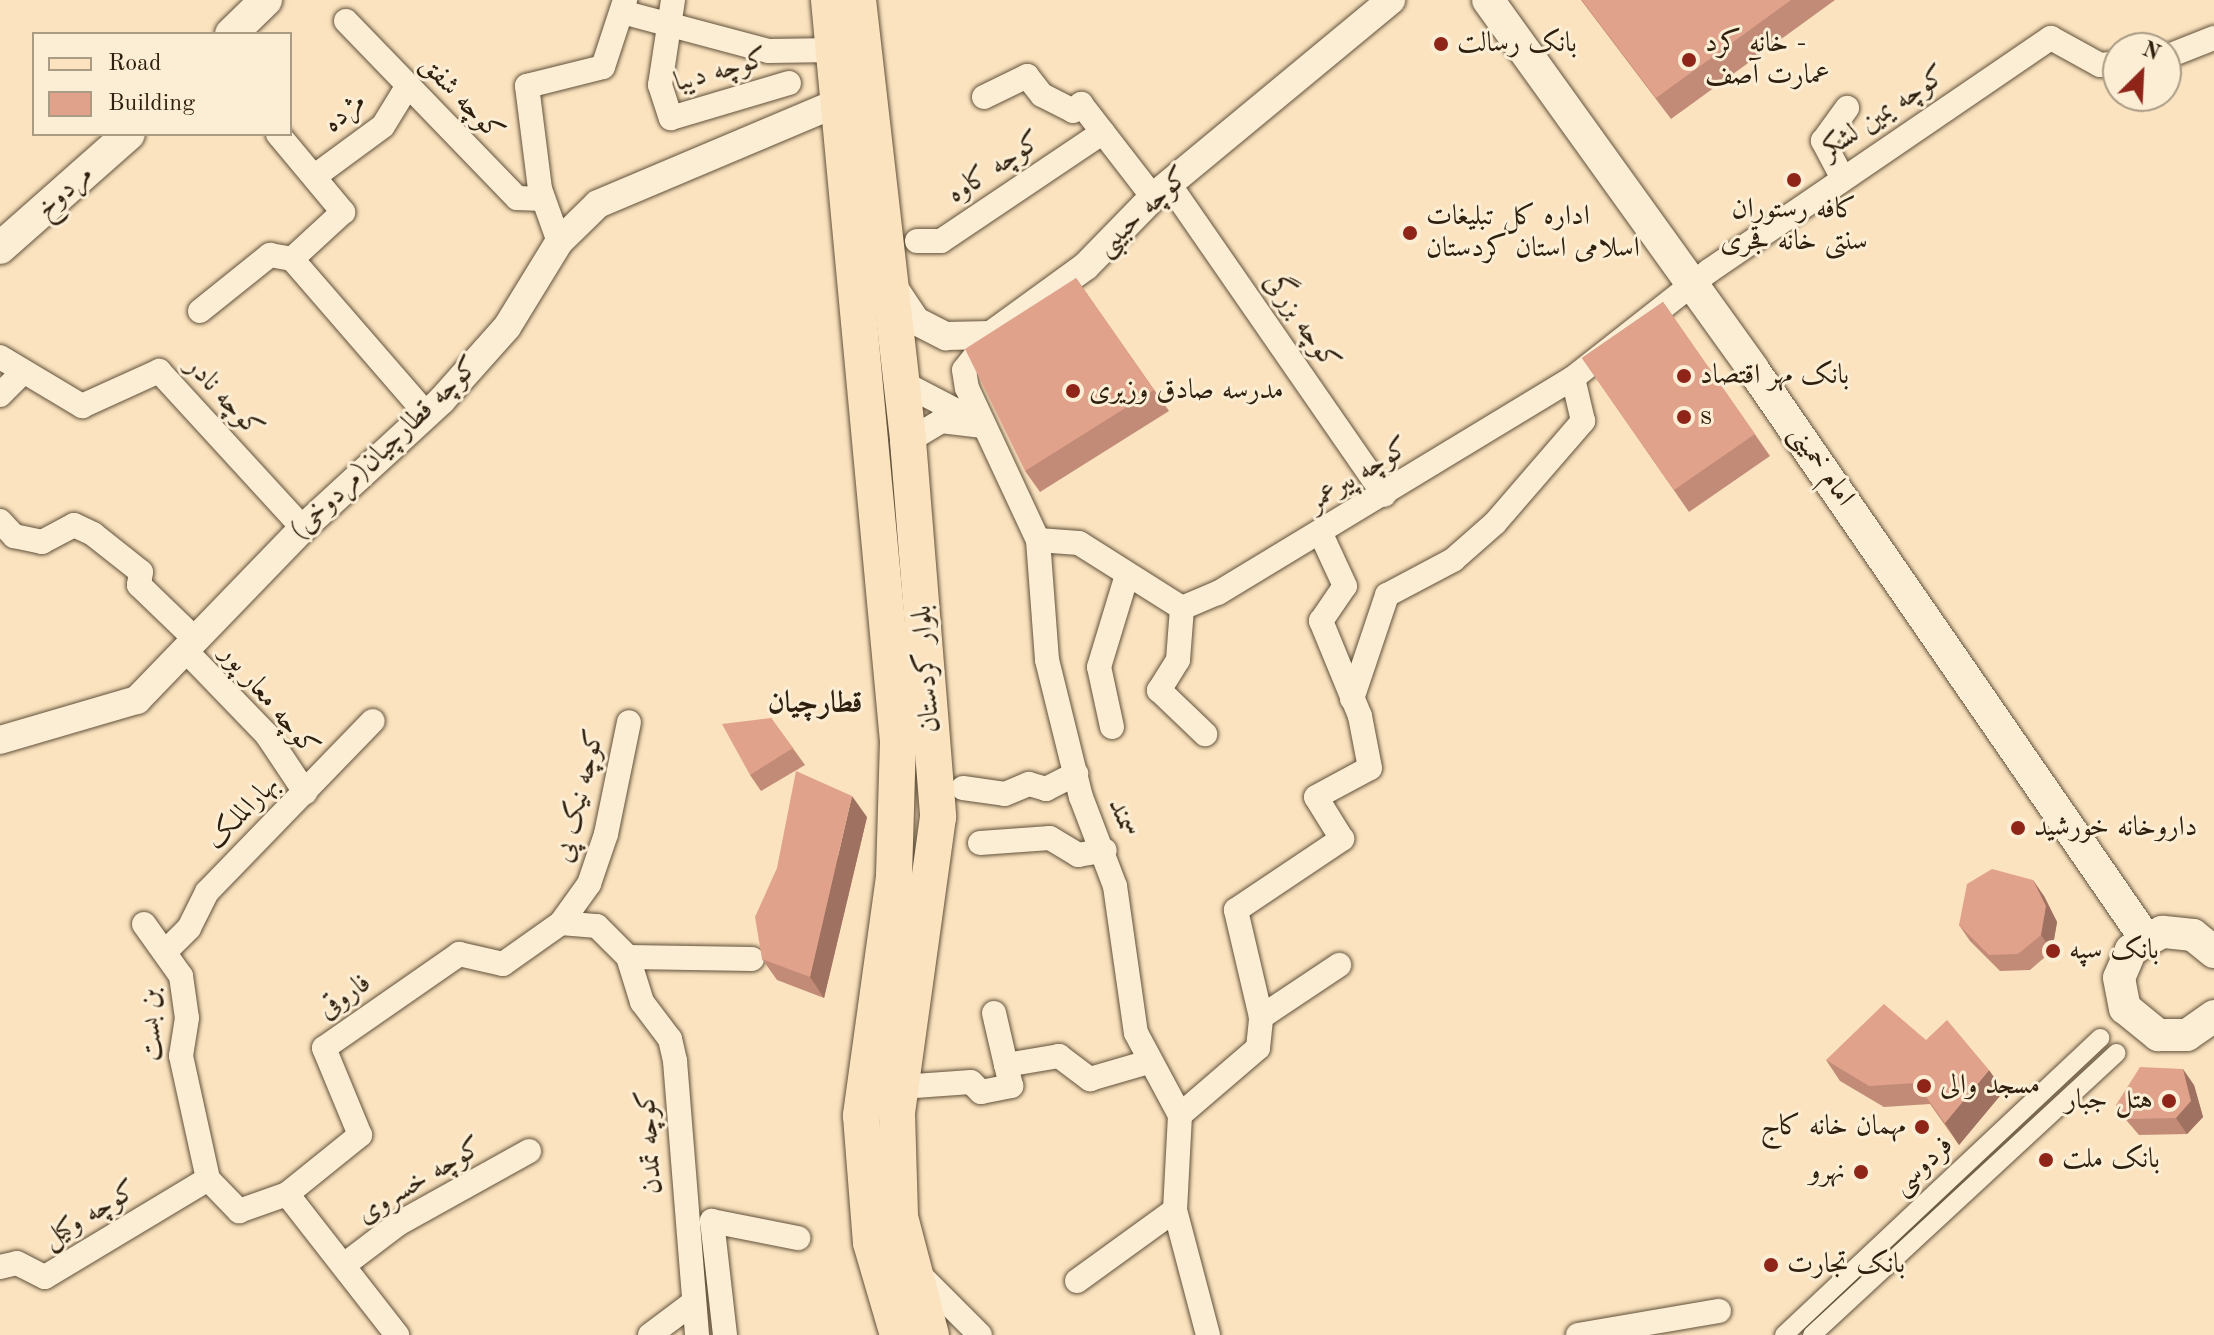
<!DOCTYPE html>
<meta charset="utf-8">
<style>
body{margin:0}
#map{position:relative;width:2214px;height:1335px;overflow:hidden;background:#fbe3bf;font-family:"Old Standard TT",Amiri,serif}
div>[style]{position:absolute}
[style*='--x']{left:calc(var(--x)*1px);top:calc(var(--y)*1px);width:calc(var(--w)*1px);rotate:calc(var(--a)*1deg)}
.roads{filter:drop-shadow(0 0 2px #61513a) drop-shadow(0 0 2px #61513a)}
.pedestrian>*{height:18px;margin:-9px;padding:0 9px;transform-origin:9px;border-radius:9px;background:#fcedd5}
.minor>*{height:24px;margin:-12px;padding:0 12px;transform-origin:12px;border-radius:12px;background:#fcedd5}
.tertiary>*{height:28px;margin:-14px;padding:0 14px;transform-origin:14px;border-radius:14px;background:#fcedd5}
.secondary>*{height:32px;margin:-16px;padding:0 16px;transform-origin:16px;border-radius:16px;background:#fcedd5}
.primary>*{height:36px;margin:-18px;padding:0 18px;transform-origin:18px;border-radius:18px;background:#fbe3bf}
.wall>*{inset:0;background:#c28b78}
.shaded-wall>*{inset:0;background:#9e7161}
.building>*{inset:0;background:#e1a28b}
.dots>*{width:22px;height:22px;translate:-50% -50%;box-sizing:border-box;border:4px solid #fcedd5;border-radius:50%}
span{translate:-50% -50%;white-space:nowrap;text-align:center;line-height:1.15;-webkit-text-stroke:6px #fcedd5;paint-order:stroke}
.poi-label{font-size:28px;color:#2e200e}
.left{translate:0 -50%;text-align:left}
.right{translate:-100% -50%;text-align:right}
.street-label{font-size:28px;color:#2e200e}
.neighbourhood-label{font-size:30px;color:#2e200e;font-weight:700}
.legend{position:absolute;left:32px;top:32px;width:260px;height:104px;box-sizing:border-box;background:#fcedd5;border:2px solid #aa9b85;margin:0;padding:10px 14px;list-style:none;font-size:24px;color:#2e200e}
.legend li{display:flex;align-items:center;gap:16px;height:40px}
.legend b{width:40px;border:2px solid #aa9b85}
.north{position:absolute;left:2102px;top:32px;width:80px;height:80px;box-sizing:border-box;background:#fcedd5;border:2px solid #aa9b85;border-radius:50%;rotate:24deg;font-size:22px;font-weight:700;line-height:32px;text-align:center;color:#2e200e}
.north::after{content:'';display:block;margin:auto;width:28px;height:36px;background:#8f2418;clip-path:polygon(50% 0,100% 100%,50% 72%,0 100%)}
</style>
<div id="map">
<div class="roads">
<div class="pedestrian">
<div style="--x:1784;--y:1335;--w:434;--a:-43.2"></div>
<div style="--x:1812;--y:1335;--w:415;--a:-42.8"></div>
</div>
<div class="minor">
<div style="--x:673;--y:0;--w:86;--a:98.7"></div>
<div style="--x:660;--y:85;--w:35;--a:72"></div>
<div style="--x:671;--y:118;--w:123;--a:-16.5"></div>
<div style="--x:622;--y:12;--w:152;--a:14.9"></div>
<div style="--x:769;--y:51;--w:66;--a:-0.9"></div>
<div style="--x:346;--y:21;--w:246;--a:46"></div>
<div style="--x:517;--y:198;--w:26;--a:2"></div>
<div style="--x:2166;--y:57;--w:52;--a:-21.6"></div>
<div style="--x:984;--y:97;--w:48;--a:-26"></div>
<div style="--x:1027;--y:76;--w:24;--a:52"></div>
<div style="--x:1042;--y:95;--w:35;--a:27"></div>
<div style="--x:1073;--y:111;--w:11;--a:-41"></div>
<div style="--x:1081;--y:104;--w:118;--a:52.3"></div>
<div style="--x:278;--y:134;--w:102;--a:50.2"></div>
<div style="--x:343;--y:212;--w:69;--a:137.3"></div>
<div style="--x:315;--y:176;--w:84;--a:-36.3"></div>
<div style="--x:383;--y:126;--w:46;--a:-58.4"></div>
<div style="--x:1842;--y:177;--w:41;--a:-117.8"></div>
<div style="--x:1823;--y:141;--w:41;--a:-54"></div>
<div style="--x:1169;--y:184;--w:378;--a:55.3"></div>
<div style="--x:917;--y:241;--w:24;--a:0"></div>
<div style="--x:941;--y:241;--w:195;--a:-33.9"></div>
<div style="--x:559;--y:242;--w:56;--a:-109.7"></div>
<div style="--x:540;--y:189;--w:104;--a:-97.2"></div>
<div style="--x:527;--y:86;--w:78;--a:-14"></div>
<div style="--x:603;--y:67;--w:71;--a:-71.8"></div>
<div style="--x:292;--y:259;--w:206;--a:49.1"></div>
<div style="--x:200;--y:311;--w:90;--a:-38.7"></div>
<div style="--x:270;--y:255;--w:22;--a:10"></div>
<div style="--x:991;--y:336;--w:43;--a:128.5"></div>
<div style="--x:964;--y:370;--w:18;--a:81"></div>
<div style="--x:967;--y:388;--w:168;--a:65"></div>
<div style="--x:1038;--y:540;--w:120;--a:85.7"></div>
<div style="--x:1047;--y:660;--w:141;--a:76.1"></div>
<div style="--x:1081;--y:797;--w:95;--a:69.1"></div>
<div style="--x:1115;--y:886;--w:148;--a:81.9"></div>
<div style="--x:1136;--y:1033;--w:93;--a:61.8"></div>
<div style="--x:1180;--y:1115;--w:95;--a:93"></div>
<div style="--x:1175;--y:1210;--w:129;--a:75.2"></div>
<div style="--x:0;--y:357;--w:96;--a:30.9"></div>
<div style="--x:82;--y:406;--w:85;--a:-24.4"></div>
<div style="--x:159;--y:371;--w:213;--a:47.5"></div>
<div style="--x:901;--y:382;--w:93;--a:27.4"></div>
<div style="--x:0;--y:395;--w:30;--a:-45"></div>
<div style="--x:908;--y:441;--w:39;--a:-31"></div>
<div style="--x:941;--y:421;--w:38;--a:7"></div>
<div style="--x:0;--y:521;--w:21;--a:47"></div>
<div style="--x:14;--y:536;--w:29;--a:12"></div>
<div style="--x:42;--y:542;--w:36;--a:-28"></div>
<div style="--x:74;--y:525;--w:21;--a:25"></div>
<div style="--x:93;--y:534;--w:61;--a:38.4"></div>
<div style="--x:141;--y:572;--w:13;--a:99"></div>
<div style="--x:139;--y:585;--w:78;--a:44"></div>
<div style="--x:1038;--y:540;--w:41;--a:4.2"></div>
<div style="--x:1079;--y:543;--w:122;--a:32.3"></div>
<div style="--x:1182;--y:608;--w:39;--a:-23"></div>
<div style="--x:1218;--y:593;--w:415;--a:-31.2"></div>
<div style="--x:1573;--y:378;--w:173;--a:-38.2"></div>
<div style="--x:1709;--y:271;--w:414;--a:-34.3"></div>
<div style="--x:2051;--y:38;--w:56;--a:28.9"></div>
<div style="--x:2100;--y:65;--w:18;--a:-6"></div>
<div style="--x:1182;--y:608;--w:52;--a:94.4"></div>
<div style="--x:1178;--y:660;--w:36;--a:122"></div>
<div style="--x:1159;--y:690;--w:64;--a:43.7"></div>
<div style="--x:186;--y:651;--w:117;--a:46"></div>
<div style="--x:267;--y:735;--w:69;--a:56.3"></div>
<div style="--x:1352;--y:699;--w:110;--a:-71.4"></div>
<div style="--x:1387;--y:595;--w:75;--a:-27.9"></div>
<div style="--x:1453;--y:560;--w:56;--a:-41.4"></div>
<div style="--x:1495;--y:523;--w:135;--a:-49.2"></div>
<div style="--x:1583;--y:421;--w:44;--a:-103.1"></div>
<div style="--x:1112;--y:727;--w:61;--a:-102.2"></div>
<div style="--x:1099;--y:667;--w:96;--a:-73.1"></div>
<div style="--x:963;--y:788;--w:42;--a:8.1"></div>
<div style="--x:1005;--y:794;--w:26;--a:-23"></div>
<div style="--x:1029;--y:784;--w:18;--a:16"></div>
<div style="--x:1046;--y:789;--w:34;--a:-27"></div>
<div style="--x:980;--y:843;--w:70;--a:-4.1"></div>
<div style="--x:1050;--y:838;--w:33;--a:31"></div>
<div style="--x:1078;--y:855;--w:27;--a:-10"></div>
<div style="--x:561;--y:923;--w:36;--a:5"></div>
<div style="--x:597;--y:926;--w:44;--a:45"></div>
<div style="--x:628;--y:957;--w:124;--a:0.9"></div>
<div style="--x:144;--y:924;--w:64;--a:54.6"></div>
<div style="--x:181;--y:976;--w:42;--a:81.9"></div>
<div style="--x:187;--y:1018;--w:38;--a:99"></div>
<div style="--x:181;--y:1056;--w:126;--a:77.6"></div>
<div style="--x:208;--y:1179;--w:45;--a:45.9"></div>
<div style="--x:239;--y:1211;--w:51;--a:-19.5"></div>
<div style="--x:287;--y:1194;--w:179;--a:52"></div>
<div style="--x:165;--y:952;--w:34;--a:-45"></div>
<div style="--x:189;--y:928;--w:40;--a:-63.4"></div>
<div style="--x:207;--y:892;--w:238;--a:-45.9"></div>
<div style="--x:628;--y:957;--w:47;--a:72.7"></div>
<div style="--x:642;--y:1002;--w:46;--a:52.9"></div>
<div style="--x:670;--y:1039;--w:23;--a:77"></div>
<div style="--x:675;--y:1061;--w:275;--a:85.4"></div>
<div style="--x:994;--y:1013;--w:53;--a:77"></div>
<div style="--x:1261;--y:1017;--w:110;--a:-103.2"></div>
<div style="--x:1236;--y:910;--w:128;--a:-33.8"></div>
<div style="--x:1342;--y:839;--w:49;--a:-121.8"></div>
<div style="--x:1316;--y:797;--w:61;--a:-28.2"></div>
<div style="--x:1370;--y:768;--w:53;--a:-100.9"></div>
<div style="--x:1360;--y:716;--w:103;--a:-112.3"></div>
<div style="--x:1321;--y:621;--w:42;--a:-55.6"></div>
<div style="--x:1345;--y:586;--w:57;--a:-114.8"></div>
<div style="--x:901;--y:1087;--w:70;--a:-4.1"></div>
<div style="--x:971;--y:1082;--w:14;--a:45"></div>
<div style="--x:981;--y:1092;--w:31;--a:-11"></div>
<div style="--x:1011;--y:1086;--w:22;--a:-103"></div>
<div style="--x:1006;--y:1065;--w:54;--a:-9.6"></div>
<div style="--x:1059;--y:1056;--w:39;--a:37"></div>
<div style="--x:1090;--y:1079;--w:60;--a:-16.3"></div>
<div style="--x:1180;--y:1115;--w:103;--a:-40.7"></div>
<div style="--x:1258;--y:1048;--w:31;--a:-84"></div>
<div style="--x:1261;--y:1017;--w:94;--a:-33.7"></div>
<div style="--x:287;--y:1194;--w:94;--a:-38.9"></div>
<div style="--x:360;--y:1135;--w:94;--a:-112.5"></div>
<div style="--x:324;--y:1048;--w:165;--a:-34.8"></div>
<div style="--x:459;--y:954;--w:45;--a:12.8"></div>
<div style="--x:503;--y:964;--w:71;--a:-35.3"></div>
<div style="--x:561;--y:923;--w:48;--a:-54.3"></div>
<div style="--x:589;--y:884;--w:53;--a:-71.2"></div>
<div style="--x:606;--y:834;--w:114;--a:-78.4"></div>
<div style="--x:344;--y:1265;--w:68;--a:-37.2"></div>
<div style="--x:398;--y:1224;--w:150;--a:-29.1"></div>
<div style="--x:0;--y:1267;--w:17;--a:-13"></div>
<div style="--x:17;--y:1263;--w:31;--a:27"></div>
<div style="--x:45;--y:1277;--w:190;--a:-31"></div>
<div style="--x:912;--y:1267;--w:96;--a:45"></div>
<div style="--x:1077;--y:1281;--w:121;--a:-35.9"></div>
<div style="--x:650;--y:1335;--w:55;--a:-36.9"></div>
<div style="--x:725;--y:1335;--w:115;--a:-96.5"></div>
<div style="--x:712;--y:1221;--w:88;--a:11.2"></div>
<div style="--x:1578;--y:1335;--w:143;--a:-9.7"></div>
</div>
<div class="tertiary">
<div style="--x:892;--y:285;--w:43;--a:56.3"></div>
<div style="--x:916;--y:321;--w:34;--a:27"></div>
<div style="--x:946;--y:336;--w:45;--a:-1.3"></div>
<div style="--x:991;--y:335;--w:117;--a:-36"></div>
<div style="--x:1086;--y:266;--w:96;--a:-45.8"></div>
<div style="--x:1153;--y:197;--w:309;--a:-39.6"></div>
<div style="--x:0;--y:740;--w:143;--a:-16.3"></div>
<div style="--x:137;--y:700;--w:239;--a:-46"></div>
<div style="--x:303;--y:528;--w:188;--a:-42.6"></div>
<div style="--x:441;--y:401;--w:99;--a:-48.3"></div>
<div style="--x:507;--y:327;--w:100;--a:-58.5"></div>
<div style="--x:559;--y:242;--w:54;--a:-44.3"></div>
<div style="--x:598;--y:204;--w:265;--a:-22.9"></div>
</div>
<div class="secondary">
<div style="--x:1488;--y:0;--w:453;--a:54.3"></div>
<div style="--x:1752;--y:368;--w:692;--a:55.41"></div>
<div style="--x:231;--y:34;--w:49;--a:-44.2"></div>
<div style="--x:0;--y:248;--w:172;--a:-41.5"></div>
<div style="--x:2214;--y:952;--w:27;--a:-141"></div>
<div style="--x:2193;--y:935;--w:31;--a:-174"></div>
<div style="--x:2162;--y:932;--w:36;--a:150"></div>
<div style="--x:2131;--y:950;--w:30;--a:113"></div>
<div style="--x:2119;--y:978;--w:31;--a:79"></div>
<div style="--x:2125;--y:1008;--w:43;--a:39.3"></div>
<div style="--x:2158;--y:1035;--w:29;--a:0"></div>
<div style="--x:2187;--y:1035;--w:33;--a:-35"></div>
</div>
<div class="primary">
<div style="--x:829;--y:0;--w:744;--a:84.68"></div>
<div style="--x:898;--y:741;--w:136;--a:91.7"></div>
<div style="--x:894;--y:877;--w:241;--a:97.9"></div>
<div style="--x:861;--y:1116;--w:127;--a:85.5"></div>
<div style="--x:871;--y:1243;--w:96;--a:73.6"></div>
<div style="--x:858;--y:0;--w:444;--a:83.5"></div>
<div style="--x:908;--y:441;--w:377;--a:85.4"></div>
<div style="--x:938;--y:817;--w:300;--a:97.9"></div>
<div style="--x:897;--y:1114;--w:103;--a:88.3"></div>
<div style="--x:900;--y:1217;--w:122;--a:75.3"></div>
</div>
</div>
<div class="wall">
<div style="clip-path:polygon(1581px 0,1835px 0,1671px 119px)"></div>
<div style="clip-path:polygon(1076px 278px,1169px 411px,1040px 492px,1025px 471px)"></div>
<div style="clip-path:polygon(1663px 302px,1770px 456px,1689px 512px,1582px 358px)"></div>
<div style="clip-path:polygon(771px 718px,805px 765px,761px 791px,750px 775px)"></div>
<div style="clip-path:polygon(867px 817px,824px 998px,777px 980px,762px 959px)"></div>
<div style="clip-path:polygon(2044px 896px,2057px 922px,2052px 951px,2030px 970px,2000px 971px,1970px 941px,1959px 925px)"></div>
<div style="clip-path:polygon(1826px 1060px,2004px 1091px,1959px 1145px,1930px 1104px,1884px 1107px,1840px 1081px)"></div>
<div style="clip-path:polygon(2194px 1085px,2203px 1117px,2187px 1134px,2139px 1135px,2127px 1121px,2116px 1105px)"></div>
</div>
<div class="shaded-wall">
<div style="clip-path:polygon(852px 796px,867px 817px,824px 998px,810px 977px)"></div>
<div style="clip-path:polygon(2033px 880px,2044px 896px,2057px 922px,2052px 951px,2041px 935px)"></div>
<div style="clip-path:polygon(2183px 1069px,2194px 1085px,2203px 1117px,2187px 1134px,2176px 1118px)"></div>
<div style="clip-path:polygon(1989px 1070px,2004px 1091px,1959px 1145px,1945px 1123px)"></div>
</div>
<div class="building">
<div style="clip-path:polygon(1582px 0,1791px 0,1656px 98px)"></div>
<div style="clip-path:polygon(1076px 278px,1154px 390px,1025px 471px,965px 349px)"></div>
<div style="clip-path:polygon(1663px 302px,1755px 434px,1674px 490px,1582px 358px)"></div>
<div style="clip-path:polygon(771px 718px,793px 748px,750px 775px,722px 724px)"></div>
<div style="clip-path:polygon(796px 771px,852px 796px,810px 977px,762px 959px,755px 917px,777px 868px)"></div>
<div style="clip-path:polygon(1992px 869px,2033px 880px,2046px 906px,2041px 935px,2018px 954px,1989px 955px,1959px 925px,1967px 884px)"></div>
<div style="clip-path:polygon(1884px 1004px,1926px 1040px,1947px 1020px,1989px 1070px,1945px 1123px,1916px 1083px,1869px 1086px,1826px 1060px)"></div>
<div style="clip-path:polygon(2140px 1067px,2183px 1069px,2191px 1101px,2176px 1118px,2128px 1119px,2116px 1105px)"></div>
</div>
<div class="dots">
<div style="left:1441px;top:44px;background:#8f2418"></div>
<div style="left:1689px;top:60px;background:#8f2418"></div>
<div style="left:1794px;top:180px;background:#8f2418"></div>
<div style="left:1410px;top:233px;background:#8f2418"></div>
<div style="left:1684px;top:376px;background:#8f2418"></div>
<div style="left:1073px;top:391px;background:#8f2418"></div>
<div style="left:1684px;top:417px;background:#8f2418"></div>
<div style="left:2018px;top:828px;background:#8f2418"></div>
<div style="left:2053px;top:951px;background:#8f2418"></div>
<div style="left:1924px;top:1086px;background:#8f2418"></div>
<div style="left:2169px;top:1101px;background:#8f2418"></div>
<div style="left:1922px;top:1127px;background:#8f2418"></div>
<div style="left:2046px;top:1160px;background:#8f2418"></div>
<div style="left:1861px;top:1172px;background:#8f2418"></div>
<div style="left:1771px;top:1265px;background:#8f2418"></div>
</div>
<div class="poi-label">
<span class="left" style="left:1457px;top:44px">بانک رسالت</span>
<span class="left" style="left:1705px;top:60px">خانه کرد -<br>عمارت آصف</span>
<span style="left:1794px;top:226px">کافه رستوران<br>سنتی خانه قجری</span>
<span class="left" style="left:1426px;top:233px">اداره کل تبلیغات<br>اسلامی استان کردستان</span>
<span class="left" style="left:1700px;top:376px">بانک مهر اقتصاد</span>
<span class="left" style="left:1089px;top:391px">مدرسه صادق وزیری</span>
<span class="left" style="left:1700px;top:417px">s</span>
<span class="left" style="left:2034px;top:828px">داروخانه خورشید</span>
<span class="left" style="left:2069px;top:951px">بانک سپه</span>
<span class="left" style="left:1940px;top:1086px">مسجد والی</span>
<span class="right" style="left:2153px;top:1101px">هتل جبار</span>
<span class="right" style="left:1906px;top:1127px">مهمان خانه کاج</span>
<span class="left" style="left:2062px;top:1160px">بانک ملت</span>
<span class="right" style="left:1845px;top:1172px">نهرو</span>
<span class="left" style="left:1787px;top:1265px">بانک تجارت</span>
</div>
<div class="street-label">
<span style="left:721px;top:71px;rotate:-16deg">کوچه دیبا</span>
<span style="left:461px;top:99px;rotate:46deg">کوچه شفق</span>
<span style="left:345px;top:113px;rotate:-41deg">مژده</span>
<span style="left:1884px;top:113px;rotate:-34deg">کوچه یمین لشکر</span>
<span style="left:995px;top:168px;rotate:-34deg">کوچه کاوه</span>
<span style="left:65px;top:192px;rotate:-41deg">مردوخ</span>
<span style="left:1143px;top:212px;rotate:-43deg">کوچه حبیبی</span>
<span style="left:1301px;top:322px;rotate:55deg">کوچه بزرگی</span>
<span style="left:224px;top:398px;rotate:47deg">کوچه نادر</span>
<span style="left:385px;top:449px;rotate:-44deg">کوچه قطارچیان(مردوخی)</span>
<span style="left:1821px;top:466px;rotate:55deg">امام خمینی</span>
<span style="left:1359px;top:475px;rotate:-32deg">کوچه پیرعمر</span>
<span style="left:927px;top:669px;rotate:-94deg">بلوار کردستان</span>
<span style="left:269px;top:701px;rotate:50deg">کوچه معار پور</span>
<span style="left:580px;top:796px;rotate:-76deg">کوچه نیک پی</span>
<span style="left:243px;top:813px;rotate:-46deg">بهارالملک</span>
<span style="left:1123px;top:818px;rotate:67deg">سمند</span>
<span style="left:345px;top:997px;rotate:-35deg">فاروقی</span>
<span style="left:152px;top:1025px;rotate:-93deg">بن بست</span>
<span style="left:650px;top:1142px;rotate:-94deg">کوچه تمدن</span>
<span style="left:1923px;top:1166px;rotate:-43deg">فردوسی</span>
<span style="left:420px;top:1181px;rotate:-31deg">کوچه خسروی</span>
<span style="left:90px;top:1215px;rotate:-31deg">کوچه وکیل</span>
</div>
<div class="neighbourhood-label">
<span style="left:815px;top:704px">قطارچیان</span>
</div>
<ul class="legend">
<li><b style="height:10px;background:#fbe3bf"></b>Road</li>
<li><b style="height:22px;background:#e1a28b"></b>Building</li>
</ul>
<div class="north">N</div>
</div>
